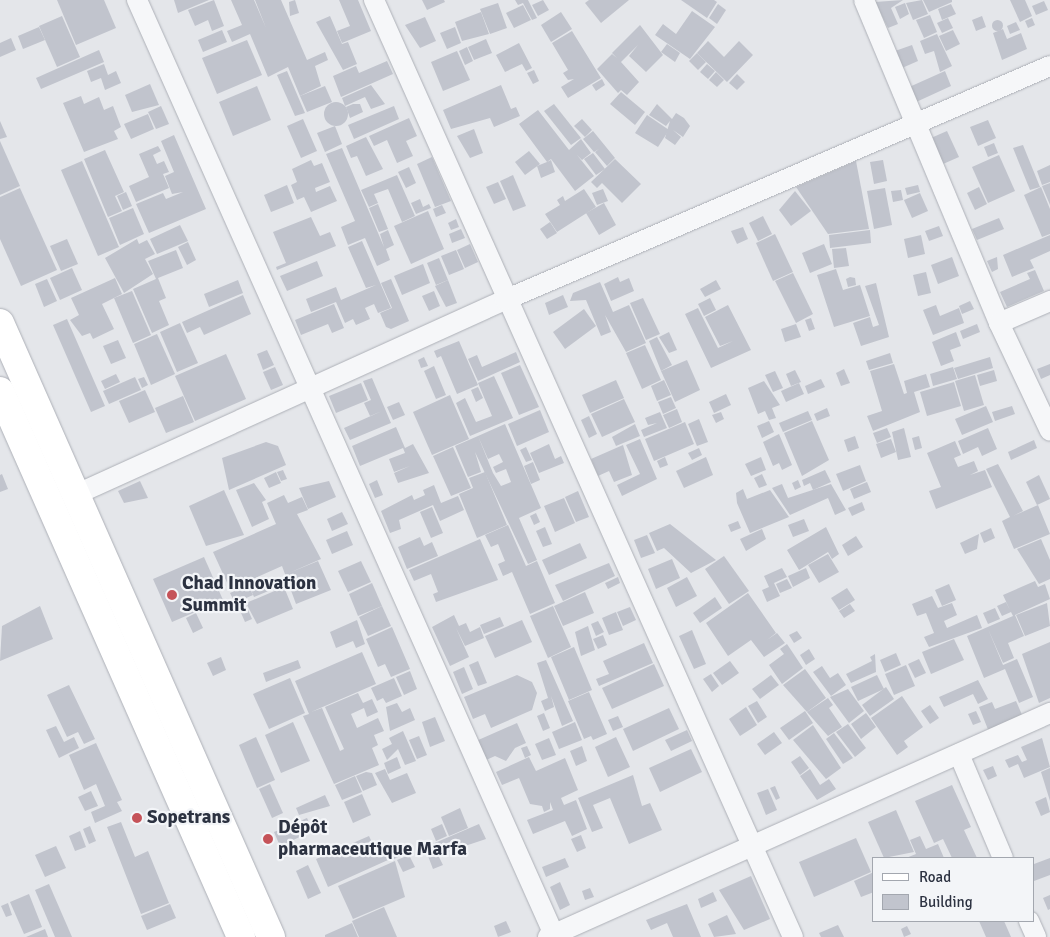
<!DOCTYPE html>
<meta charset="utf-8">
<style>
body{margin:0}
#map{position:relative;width:1050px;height:937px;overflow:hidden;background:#e4e6ea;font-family:Signika,sans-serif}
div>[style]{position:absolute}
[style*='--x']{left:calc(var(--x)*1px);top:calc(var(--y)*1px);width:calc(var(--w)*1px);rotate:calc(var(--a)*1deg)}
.building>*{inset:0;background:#c1c4cd}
.round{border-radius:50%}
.roads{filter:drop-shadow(0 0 1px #adb0b7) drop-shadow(0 0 1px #adb0b7)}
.street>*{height:20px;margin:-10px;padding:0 10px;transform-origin:10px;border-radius:10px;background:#f6f7f9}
.primary>*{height:28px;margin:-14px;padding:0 14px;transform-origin:14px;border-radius:14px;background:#fff}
.dots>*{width:14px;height:14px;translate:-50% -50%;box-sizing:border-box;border:2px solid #f3f5f8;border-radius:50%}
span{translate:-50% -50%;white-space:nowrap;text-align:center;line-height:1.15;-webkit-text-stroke:4.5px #f3f5f8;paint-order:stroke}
.poi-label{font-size:19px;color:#2c3241;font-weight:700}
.left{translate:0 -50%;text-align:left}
.legend{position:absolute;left:872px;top:857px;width:162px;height:65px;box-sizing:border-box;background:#f3f5f8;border:1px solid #a3a7af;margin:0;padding:6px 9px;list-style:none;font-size:15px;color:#2c3241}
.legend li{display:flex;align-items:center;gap:10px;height:25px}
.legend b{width:25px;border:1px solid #a3a7af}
</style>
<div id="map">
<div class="building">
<div style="clip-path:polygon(57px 0,104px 0,116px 28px,76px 45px)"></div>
<div style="clip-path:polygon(174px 0,209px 0,178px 13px)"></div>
<div style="clip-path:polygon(214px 0,224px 26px,212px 31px,208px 20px,195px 26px,188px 10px)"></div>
<div style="clip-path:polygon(231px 0,254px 0,266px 28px,255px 0,281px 0,307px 60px,325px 52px,328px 60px,315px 66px,321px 86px,300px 96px,288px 67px,268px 77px,250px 34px,232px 42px,227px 31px,242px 25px)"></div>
<div style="clip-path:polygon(295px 0,299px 13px,290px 16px,289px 2px)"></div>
<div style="clip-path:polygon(339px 0,358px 0,371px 31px,342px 43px,337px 31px,350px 26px)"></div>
<div style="clip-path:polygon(422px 0,444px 0,445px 2px,427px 10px)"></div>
<div style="clip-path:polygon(515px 0,528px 0,537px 18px,532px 20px,523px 3px,518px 5px)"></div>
<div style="clip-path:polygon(543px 0,549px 10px,538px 16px,532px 5px)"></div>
<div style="clip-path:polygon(589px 0,629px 0,601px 23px,585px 3px)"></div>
<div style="clip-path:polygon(681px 0,714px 0,717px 2px,707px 18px)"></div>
<div style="clip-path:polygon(903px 0,891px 8px,898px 24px,888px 28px,875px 2px)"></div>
<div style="clip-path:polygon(922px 0,928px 14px,913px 20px,906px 3px)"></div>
<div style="clip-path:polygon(923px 0,952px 0,952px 2px,929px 12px)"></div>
<div style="clip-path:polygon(1010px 0,1025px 0,1032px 16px,1020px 22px)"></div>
<div style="clip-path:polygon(1044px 1px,1048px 10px,1036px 15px,1032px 6px)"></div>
<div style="clip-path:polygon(498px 3px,507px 28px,490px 34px,480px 9px)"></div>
<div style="clip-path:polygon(905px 3px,909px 14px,900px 19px,895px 7px)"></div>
<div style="clip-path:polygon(718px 4px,726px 10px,717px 24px,709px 18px)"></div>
<div style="clip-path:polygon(951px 4px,956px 14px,942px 20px,938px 9px)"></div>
<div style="clip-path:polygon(523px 5px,531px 20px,514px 28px,506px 13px)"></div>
<div style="clip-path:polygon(692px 11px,715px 27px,690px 59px,655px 35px,663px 24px,676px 34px)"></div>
<div style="clip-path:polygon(481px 12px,489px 34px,462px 41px,455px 22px)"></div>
<div style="clip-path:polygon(561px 12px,572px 29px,551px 42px,541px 25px)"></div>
<div style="clip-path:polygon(930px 15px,937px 32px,924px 38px,916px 20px)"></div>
<div style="clip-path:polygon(62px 16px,80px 57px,57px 67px,39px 26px)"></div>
<div style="clip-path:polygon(330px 16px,342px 44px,348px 42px,357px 64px,343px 70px,316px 22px)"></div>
<div style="clip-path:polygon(982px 16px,986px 27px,976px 31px,972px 20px)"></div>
<div style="clip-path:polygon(425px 17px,436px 41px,420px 48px,405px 25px)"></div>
<div style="clip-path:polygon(948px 18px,953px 28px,942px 33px,937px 23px)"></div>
<div style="clip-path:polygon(1032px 18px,1035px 25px,1028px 28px,1025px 21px)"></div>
<div class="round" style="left:991.5px;top:19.5px;width:11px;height:11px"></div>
<div style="clip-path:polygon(1016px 22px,1020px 30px,1010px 34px,1007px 26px)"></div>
<div style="clip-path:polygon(640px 25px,663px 55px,646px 72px,629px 56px,638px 45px,621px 62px,639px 82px,627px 95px,621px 90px,618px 93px,597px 69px,612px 54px,617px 58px,612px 53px)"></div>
<div style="clip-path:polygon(39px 27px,45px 40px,23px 49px,18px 36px)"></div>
<div style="clip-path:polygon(455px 27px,461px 43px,447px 49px,440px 33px)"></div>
<div style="clip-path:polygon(1003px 29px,1007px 39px,1021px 33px,1027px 49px,1002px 60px,993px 33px)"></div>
<div style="clip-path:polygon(222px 30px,227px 42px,203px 52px,198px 40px)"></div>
<div style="clip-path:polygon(953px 30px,960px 44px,946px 51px,939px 36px)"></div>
<div style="clip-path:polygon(572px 31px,601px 78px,568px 98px,561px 87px,574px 79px,568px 80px,563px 73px,568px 70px,552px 43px)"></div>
<div style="clip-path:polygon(937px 34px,952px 66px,940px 72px,934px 51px,925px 54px,920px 41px)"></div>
<div style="clip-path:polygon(11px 38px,16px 50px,0 57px,0 43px)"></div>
<div style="clip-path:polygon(486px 39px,492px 53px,474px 60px,468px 47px)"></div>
<div style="clip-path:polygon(247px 40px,262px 75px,217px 94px,202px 58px)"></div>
<div style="clip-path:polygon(708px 41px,724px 57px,739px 41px,753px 55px,727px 82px,697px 53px)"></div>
<div style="clip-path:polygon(519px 43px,532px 68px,526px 71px,522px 64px,505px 72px,496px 55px)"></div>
<div style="clip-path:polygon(667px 44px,680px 53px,675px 62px,661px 52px)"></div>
<div style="clip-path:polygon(912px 45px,918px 61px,902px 68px,895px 51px)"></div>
<div style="clip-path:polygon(467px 47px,473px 61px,465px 65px,459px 51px)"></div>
<div style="clip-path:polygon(99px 50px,104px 62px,41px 89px,36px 78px)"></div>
<div style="clip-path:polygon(457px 51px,470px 80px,443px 91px,431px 62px)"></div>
<div style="clip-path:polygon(697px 53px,706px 62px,698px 70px,689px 61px)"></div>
<div style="clip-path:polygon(387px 61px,393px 74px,341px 97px,333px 76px,356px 66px,359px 73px)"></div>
<div style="clip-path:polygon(104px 64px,108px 75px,116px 71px,121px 83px,105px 90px,101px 78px,91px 82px,87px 71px)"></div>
<div style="clip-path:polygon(707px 64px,715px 71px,708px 79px,700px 72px)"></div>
<div style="clip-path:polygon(534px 70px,539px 81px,533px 84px,527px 73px)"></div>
<div style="clip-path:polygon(287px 71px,305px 113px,295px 116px,277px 75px)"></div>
<div style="clip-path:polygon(945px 71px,951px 86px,914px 103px,907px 88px)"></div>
<div style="clip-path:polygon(716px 72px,724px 80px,717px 87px,709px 80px)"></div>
<div style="clip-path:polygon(737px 74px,745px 82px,737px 90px,729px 83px)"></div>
<div style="clip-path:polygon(602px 79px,605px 85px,596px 91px,592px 85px)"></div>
<div style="clip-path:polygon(150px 84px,159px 105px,132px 112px,125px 95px)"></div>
<div style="clip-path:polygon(371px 85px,385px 104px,371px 109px,365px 97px,345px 106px,342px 98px)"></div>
<div style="clip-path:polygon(501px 85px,511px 109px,516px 107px,520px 116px,494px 127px,490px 118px,451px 129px,443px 110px)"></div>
<div style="clip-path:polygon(257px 86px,271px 120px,233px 136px,219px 102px)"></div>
<div style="clip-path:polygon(325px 86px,332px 102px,307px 112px,300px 96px)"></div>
<div style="clip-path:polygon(621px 92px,645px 112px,635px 125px,610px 104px)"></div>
<div style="clip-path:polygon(81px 96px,84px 104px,99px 97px,104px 110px,113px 106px,121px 127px,114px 131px,118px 139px,84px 152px,63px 103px)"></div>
<div class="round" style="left:324px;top:102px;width:24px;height:24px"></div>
<div style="clip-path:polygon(353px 104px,360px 104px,363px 112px,350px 118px,346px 107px)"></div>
<div style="clip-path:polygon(554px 104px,581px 138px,571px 145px,544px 111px)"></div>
<div style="clip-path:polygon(657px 104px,672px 119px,676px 113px,684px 118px,690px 126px,683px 137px,673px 130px,681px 137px,675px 145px,665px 138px,670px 121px,666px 126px,649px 115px)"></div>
<div style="clip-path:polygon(161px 106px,169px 124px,156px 129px,148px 112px)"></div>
<div style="clip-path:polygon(394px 106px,399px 119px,354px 139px,348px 125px)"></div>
<div style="clip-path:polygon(538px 110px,569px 150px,581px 139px,591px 153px,582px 160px,577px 155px,594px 176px,575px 191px,551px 159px,547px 162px,551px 160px,555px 172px,541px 178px,537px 166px,547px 162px,519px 124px)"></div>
<div style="clip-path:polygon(148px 114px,154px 129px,131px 139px,124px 124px)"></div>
<div style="clip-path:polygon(647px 115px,669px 130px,658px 147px,635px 133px)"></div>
<div style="clip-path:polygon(409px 118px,417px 136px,406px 141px,413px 156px,397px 163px,387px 140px,374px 146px,369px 136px)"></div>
<div style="clip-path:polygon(303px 119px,317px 151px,301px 158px,287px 126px)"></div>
<div style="clip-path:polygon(582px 119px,592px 130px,585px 137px,574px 126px)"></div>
<div style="clip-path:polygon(988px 120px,996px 138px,978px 146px,970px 127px)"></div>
<div style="clip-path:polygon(0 121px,7px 137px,0 139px)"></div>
<div style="clip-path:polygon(335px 126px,342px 144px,325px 152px,317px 133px)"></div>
<div style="clip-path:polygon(474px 129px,483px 153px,470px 158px,457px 136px)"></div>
<div style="clip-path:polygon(593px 131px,615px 158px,607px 166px,595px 152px,599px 149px,594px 152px,583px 139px)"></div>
<div style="clip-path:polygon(947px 131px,959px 157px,943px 164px,931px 138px)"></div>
<div style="clip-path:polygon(174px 135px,206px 209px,149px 233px,136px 204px,163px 193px,166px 199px,183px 192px,172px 194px,165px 176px,174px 172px,161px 141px)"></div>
<div style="clip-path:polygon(366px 137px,383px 169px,366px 176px,357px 156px,351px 158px,346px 146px)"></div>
<div style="clip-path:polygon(0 141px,20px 186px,0 195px)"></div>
<div style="clip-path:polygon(994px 143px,998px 153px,988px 157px,984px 147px)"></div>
<div style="clip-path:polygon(1023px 145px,1040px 187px,1030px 190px,1013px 148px)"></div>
<div style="clip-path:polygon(158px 146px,161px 151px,153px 155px,157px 164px,164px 161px,169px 172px,163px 174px,169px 188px,136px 202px,129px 186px,149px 177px,139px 154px)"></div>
<div style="clip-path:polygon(342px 148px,384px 247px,380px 234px,388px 230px,394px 245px,386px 249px,390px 260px,377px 266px,365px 238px,348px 245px,341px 227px,355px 221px,326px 154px)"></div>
<div style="clip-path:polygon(105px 150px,124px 192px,115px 196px,122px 211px,108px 217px,84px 159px)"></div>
<div style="clip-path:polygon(529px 151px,540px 164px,525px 175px,515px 162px)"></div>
<div style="clip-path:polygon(593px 153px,605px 169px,596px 175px,584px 159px)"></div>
<div style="clip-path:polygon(999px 155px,1015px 191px,988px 203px,972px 167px)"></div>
<div style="clip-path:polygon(432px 157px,451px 201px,435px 207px,417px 164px)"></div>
<div style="clip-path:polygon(615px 159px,641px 184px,622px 203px,602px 183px,597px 188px,591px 182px)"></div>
<div style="clip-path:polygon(311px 160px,314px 166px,322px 163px,330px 182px,315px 188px,316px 192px,330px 186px,337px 201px,311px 212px,304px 197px,297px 200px,291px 185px,297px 182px,292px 169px)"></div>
<div style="clip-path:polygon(883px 160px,887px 181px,874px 184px,870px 162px)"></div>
<div style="clip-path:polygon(82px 161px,119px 247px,98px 256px,61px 170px)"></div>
<div style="clip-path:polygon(856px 161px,869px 229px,828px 234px,796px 187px)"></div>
<div style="clip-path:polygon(1050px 165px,1050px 182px,1042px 185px,1037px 171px)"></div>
<div style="clip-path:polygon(409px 167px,416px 183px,406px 188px,398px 172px)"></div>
<div style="clip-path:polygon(397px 175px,415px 216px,402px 222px,388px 189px,374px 194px,378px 203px,369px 207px,361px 190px)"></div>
<div style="clip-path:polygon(513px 175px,526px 206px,513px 211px,500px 181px)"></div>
<div style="clip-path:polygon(498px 182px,506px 199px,494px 204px,486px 187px)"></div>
<div style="clip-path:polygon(1050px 183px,1050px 205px,1042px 186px)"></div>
<div style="clip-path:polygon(287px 185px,294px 203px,271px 212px,264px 195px)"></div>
<div style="clip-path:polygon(918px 185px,920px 192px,907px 195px,905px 188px)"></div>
<div style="clip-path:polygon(979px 187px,987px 204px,975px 210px,967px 193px)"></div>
<div style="clip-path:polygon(1041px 187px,1050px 209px,1050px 234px,1042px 237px,1024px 195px)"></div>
<div style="clip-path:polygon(20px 188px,57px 270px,21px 286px,0 239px,0 197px)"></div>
<div style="clip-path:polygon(885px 188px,892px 225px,874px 229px,867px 191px)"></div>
<div style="clip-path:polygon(584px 189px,596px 207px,557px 232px,545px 214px,560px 205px,557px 200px,563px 196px,565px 201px)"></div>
<div style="clip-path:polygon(603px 189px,608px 201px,597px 205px,592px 193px)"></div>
<div style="clip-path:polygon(901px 190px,903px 200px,893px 202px,891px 191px)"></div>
<div style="clip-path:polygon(795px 191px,811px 211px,791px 226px,779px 210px)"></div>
<div style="clip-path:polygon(126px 192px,132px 206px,123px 210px,117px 196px)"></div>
<div style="clip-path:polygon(920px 193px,928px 211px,912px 218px,904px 200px)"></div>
<div style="clip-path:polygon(420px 199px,423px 207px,429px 204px,431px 208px,416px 214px,411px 203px)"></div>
<div style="clip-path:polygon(604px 203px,616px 225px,599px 235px,586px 213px)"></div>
<div style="clip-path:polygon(378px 204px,388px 229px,379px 232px,369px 208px)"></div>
<div style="clip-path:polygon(442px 205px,446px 213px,436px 217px,433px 209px)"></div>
<div style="clip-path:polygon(133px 208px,144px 234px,120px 245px,109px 218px)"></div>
<div style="clip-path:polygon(428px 211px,444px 249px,411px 264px,394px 226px)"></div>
<div style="clip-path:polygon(763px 216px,772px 234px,758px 241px,749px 223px)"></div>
<div style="clip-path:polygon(311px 217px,320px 236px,330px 232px,336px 246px,277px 270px,276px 267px,286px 263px,273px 232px)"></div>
<div style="clip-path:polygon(999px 218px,1004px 229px,977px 240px,972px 229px)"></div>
<div style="clip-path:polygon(456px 219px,459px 227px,451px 230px,448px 223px)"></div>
<div style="clip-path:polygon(550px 222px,557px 233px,547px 239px,540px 229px)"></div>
<div style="clip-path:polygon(180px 225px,188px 241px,157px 254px,150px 239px)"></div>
<div style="clip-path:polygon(939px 226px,943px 236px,929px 241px,925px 231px)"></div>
<div style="clip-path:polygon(743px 227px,748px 239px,737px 244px,731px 231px)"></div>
<div style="clip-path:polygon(461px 229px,465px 238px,452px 243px,449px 234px)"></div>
<div style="clip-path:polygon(870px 230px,871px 243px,830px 248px,829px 235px)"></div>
<div style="clip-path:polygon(775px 234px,793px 272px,773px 281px,756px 243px)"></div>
<div style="clip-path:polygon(921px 235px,925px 254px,908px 258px,904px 239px)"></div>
<div style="clip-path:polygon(1050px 235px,1050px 251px,1030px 260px,1034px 268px,1012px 277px,1003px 255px)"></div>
<div style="clip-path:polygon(67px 239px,78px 264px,61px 271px,50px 246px)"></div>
<div style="clip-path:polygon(137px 239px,139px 244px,147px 240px,155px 254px,145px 259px,153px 274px,124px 293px,105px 258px)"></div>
<div style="clip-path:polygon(362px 241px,391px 308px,378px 313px,374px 304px,365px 308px,370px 319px,356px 325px,353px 319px,345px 323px,336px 302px,311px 312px,306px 299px,336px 287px,341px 300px,376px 285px,366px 288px,348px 247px)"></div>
<div style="clip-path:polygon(188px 242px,196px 260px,187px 265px,178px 247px)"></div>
<div style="clip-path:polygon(470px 244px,478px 262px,465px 268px,457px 250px)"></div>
<div style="clip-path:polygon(824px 244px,832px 264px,810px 273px,802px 253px)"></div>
<div style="clip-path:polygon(846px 248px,849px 266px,834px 268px,832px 249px)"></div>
<div style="clip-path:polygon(176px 250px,183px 268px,158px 278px,166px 298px,159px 301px,169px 325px,152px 333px,133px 289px,156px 279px,148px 261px)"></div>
<div style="clip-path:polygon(456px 250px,464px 269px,449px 275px,441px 256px)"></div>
<div style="clip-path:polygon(952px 257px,959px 276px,938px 284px,931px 265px)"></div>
<div style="clip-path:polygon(997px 257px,998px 269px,992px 272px,987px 261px)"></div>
<div style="clip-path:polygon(439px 258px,448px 280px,436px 285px,427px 263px)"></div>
<div style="clip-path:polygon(317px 261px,323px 276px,287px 291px,280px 276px)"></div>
<div style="clip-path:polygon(423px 264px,430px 283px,402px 295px,394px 276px)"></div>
<div style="clip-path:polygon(72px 268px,82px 290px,60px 300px,50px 278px)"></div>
<div style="clip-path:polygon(836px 269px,843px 290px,860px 285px,870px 316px,834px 327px,817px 275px)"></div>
<div style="clip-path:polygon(1035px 270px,1044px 291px,1007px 307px,1000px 292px,1030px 279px,1027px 273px)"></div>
<div style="clip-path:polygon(926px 272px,931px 293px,918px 296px,913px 275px)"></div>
<div style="clip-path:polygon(793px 273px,813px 314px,796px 323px,775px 281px)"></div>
<div style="clip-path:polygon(618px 277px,620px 282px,629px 278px,634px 291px,611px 301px,604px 284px)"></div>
<div style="clip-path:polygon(850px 277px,855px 278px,856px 285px,848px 287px,846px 279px)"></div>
<div style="clip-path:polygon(115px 278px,122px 294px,102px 304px,114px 329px,93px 339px,90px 333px,82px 336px,70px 320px,79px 315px,71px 298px)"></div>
<div style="clip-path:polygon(47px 279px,57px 301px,44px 307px,35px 284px)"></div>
<div style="clip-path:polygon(391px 279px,409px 321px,391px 329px,386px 327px,380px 313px,392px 308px,381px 283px)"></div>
<div style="clip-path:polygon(238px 280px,243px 293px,209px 307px,204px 294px)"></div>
<div style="clip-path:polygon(448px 280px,457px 303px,446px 307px,435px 286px)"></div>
<div style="clip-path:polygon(716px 280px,721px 289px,705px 297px,700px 289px)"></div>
<div style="clip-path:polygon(600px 282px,613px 312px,629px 305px,646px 343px,626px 352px,605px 315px,611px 332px,601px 336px,586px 300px,570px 301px,573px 293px)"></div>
<div style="clip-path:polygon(876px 283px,889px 337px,861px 346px,853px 323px,870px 317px,873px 327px,879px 325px,865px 286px)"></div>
<div style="clip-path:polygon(132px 291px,151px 335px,133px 343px,114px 298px)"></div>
<div style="clip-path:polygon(434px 291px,440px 306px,429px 311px,422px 296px)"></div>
<div style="clip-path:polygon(243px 295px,251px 314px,204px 335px,200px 327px,187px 333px,182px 322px)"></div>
<div style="clip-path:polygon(563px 295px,568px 307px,549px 315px,545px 303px)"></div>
<div style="clip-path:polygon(643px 298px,660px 334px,646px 340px,630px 303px)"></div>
<div style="clip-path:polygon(710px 298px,716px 310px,704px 316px,698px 304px)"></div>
<div style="clip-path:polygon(970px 301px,974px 309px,962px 314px,959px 306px)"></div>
<div style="clip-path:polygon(334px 304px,344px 328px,332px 333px,328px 324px,301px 335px,295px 320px)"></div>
<div style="clip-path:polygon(728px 305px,751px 350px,711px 368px,685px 314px,698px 308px,718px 348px,733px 341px,720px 346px,705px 317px)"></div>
<div style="clip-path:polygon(936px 305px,940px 316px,959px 308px,964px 323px,933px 335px,923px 310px)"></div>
<div style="clip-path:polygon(584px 309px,596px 326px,565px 349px,553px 332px)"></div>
<div style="clip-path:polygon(811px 318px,815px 329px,809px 331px,805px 320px)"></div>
<div style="clip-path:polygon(67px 319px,105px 406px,91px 412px,53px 325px)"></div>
<div style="clip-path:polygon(180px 323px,198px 363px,177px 372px,160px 332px)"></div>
<div style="clip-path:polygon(796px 324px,801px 337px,785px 342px,781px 329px)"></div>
<div style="clip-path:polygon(977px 324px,980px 332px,963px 339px,960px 331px)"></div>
<div style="clip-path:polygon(669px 332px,677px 350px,669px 353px,659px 337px)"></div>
<div style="clip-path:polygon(956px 332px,961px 346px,950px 350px,954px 361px,941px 366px,932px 342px)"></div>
<div style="clip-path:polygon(157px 334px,175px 374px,151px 385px,134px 344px)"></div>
<div style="clip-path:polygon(657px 337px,672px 365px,661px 371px,649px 341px)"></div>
<div style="clip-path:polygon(118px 340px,126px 358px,111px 364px,103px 346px)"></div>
<div style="clip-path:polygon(459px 341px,478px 385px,457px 394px,441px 356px,437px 358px,434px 351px)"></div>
<div style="clip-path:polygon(645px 345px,661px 380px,642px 389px,626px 353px)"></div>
<div style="clip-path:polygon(267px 350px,274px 365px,263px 370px,257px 354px)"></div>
<div style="clip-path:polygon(516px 352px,520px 362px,478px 381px,468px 359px,477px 355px,482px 367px)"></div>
<div style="clip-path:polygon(890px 353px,893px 363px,869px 370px,866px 361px)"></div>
<div style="clip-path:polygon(226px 354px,246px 399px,195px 421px,175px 376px)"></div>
<div style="clip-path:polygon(424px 357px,428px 366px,421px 368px,418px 360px)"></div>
<div style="clip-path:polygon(990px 357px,993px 368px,958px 379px,954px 368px)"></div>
<div style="clip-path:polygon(687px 360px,700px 390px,675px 402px,661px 371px)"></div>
<div style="clip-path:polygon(894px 364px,904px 394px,907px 393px,904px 381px,926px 374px,930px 387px,914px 392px,920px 412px,873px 431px,867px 416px,882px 411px,870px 371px)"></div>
<div style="clip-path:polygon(1050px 364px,1050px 375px,1041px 379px,1037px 369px)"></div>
<div style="clip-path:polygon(520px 365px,539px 407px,519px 415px,501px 373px)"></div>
<div style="clip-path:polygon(434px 366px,446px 395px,436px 399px,424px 371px)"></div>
<div style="clip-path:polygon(275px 367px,283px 385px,271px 390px,263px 372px)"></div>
<div style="clip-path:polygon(953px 367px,957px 379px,933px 386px,930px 374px)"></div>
<div style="clip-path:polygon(844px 369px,850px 383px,841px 386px,836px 373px)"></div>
<div style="clip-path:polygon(795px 370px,801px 382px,791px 386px,786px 374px)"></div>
<div style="clip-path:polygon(994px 370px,997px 381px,980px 386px,977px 375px)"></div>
<div style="clip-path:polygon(775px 371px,783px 388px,773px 392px,765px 375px)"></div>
<div style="clip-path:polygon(116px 374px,120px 382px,105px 389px,101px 381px)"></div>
<div style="clip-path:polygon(975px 375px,984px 405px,964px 411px,955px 381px)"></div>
<div style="clip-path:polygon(494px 376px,513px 418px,470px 436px,456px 403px,465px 398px,476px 422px,492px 416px,478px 383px)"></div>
<div style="clip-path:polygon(135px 377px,141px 390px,109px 404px,103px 391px)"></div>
<div style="clip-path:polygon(144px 377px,148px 385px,142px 388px,138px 379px)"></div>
<div style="clip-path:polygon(372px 378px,391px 423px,350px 440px,344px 428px,382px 411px,370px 416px,364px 403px,371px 400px,363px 381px)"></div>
<div style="clip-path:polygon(821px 379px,825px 387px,808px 394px,805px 386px)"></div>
<div style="clip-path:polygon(616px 380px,624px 398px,590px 413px,582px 395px)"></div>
<div style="clip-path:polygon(664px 380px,671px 395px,657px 401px,651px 386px)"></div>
<div style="clip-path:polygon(764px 381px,780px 405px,772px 408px,776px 418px,769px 420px,765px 411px,758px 414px,748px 388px)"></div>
<div style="clip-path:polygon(954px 382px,961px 406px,927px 416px,920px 392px)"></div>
<div style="clip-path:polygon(361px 383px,368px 400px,336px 413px,329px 396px)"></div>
<div style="clip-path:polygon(799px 383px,804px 394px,786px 402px,781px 391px)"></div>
<div style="clip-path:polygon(478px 387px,483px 398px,476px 402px,471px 390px)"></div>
<div style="clip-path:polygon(145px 390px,155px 412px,129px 423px,119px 401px)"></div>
<div style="clip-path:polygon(726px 394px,731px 405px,714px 413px,709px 402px)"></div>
<div style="clip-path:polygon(450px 395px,469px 439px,432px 455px,413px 412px)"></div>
<div style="clip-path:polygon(183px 396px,194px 422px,166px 433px,155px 408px)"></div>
<div style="clip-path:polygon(671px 397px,676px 408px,663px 414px,658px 402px)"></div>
<div style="clip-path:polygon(624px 399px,635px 422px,602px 437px,591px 414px)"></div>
<div style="clip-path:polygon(399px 402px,405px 415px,393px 420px,387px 407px)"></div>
<div style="clip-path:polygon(986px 406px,993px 422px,962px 435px,955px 419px)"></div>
<div style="clip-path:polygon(1012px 406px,1015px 414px,995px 421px,992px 412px)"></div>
<div style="clip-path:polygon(827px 408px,830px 416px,817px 421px,814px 414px)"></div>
<div style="clip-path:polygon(677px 409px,682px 422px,669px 428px,663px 415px)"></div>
<div style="clip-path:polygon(540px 410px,549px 432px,517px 446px,508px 424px)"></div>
<div style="clip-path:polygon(808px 411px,812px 420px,783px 432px,779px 423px)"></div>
<div style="clip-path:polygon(660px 412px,667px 428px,644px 437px,641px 430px,657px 423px,648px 425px,645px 418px)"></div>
<div style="clip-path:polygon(721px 412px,724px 419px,716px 423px,712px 415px)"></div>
<div style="clip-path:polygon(589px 416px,597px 434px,589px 438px,581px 420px)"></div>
<div style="clip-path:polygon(699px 419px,708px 442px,697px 446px,688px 424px)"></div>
<div style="clip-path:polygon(769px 421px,774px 432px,762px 438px,757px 426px)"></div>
<div style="clip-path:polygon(812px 421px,829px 460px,802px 476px,784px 433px)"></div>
<div style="clip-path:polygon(685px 422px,694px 444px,654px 461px,645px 439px)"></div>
<div style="clip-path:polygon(505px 424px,541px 508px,519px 518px,537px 560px,528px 564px,475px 452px,481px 472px,468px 477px,455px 446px,478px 436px,493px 473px,501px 486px,511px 482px,506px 469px,496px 473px,493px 467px,503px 462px,499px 454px,488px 459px,478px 436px)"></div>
<div style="clip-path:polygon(635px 424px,640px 436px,616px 446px,612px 437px)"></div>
<div style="clip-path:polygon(396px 427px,405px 448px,413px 444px,429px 473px,398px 483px,394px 473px,410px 466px,394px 472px,389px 459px,405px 453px,403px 448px,360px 466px,352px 446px)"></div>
<div style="clip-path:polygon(887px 428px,891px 437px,877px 443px,873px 433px)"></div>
<div style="clip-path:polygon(904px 428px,911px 457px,898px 460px,892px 432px)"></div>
<div style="clip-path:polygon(988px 428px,997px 449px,982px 456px,978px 447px,963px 454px,958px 441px)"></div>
<div style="clip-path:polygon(779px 434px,792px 465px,782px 470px,779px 463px,773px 466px,763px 442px)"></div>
<div style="clip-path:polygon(855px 436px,859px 448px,848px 452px,844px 440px)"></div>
<div style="clip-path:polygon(919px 436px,922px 448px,915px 450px,912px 438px)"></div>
<div style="clip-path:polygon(640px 439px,657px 479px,622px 496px,617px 485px,640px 474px,626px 445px)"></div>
<div style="clip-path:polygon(891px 439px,896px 452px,881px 458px,876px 444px)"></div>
<div style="clip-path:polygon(1034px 440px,1037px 448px,1011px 460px,1008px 452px)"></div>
<div style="clip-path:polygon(955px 441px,961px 455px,954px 458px,958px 467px,974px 461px,978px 471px,970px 475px,985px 470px,992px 487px,936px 509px,929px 491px,941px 487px,927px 453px)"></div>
<div style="clip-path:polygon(266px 442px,278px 446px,286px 465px,229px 490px,222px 458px)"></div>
<div style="clip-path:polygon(549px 444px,555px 459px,561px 456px,564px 463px,539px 473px,530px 453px)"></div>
<div style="clip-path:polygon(623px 445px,632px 475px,614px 482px,609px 471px,598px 476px,591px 459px)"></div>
<div style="clip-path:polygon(453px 447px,471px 488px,451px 496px,433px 456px)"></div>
<div style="clip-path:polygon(526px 447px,532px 460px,526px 462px,520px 450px)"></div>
<div style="clip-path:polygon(699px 448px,702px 455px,692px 460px,688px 453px)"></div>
<div style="clip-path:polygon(665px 457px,668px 465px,660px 468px,657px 461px)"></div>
<div style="clip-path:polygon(706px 457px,713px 475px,684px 488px,676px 471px)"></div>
<div style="clip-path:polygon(761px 457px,766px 470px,751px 476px,745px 464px)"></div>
<div style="clip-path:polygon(533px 462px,540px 480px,531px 484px,524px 466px)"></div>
<div style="clip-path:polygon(998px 464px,1023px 511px,1013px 516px,1038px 505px,1050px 534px,1014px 549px,1002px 521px,1010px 517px,986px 469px)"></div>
<div style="clip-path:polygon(860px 465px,866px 481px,843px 491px,836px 474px)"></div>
<div style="clip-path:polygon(283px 470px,287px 479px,281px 481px,277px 472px)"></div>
<div style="clip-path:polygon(825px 470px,831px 482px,813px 490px,810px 483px,804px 486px,802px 480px)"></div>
<div style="clip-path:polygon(276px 472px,281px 483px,269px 488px,264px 478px)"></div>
<div style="clip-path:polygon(485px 472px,507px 525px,477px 538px,459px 494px,473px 488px,469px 478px)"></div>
<div style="clip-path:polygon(2px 474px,8px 489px,0 492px,0 475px)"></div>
<div style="clip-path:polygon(762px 474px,767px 485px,759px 488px,754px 478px)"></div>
<div style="clip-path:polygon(1039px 475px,1050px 499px,1037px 505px,1026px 482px)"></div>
<div style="clip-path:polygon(377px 480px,383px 495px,375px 498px,369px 484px)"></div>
<div style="clip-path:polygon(798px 480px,801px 487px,795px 490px,792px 483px)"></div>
<div style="clip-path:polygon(140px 481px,148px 498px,124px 503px,118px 491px)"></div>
<div style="clip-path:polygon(329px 481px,336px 497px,308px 509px,299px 488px)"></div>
<div style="clip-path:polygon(867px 482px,871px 492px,854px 499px,850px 489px)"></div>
<div style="clip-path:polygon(254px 483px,266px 500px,262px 502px,269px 519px,252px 527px,236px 490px)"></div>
<div style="clip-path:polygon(782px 484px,788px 498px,831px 484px,846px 510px,835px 515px,828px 498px,790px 515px,772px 488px)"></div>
<div style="clip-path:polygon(434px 485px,441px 503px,458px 496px,464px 510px,440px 521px,433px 505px,399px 520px,401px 529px,390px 533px,381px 511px,412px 495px,414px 500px,425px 495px,423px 490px)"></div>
<div style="clip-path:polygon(743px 489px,747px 499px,770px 490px,789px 517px,750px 533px,737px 503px,736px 493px)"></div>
<div style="clip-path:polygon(224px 490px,244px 535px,206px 546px,189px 506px)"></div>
<div style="clip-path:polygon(578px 491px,589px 517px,576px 522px,565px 497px)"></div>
<div style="clip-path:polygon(284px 495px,288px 503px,302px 497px,308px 510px,297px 514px,321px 559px,289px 573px,318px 561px,331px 590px,296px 604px,282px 566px,230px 589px,213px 552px,276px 524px,267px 503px)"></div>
<div style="clip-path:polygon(564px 498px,575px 523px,555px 532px,544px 506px)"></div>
<div style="clip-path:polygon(862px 502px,865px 510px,852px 516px,848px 508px)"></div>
<div style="clip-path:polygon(432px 507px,443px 533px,431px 538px,420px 512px)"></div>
<div style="clip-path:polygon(342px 512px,348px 524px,332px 531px,327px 519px)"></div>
<div style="clip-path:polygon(536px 513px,540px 522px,534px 525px,530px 516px)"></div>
<div style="clip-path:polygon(804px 519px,809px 531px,793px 537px,788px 525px)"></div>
<div style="clip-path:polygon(738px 521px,741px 528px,731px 532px,728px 525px)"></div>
<div style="clip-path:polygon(670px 524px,716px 560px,691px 573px,664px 548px,657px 551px,649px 533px)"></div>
<div style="clip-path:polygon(508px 525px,526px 566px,537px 561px,555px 603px,530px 614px,512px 572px,503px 576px,498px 564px,505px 561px,498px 544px,491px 547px,485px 535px)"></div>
<div style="clip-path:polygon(545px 527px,552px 544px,543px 547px,536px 531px)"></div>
<div style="clip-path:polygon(826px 527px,839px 554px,832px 559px,828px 552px,799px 570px,787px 550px)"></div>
<div style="clip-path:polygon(991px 528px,995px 538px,984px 543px,980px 533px)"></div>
<div style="clip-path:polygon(762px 529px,766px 539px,746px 551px,740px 539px)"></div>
<div style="clip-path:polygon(347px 531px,353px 545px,332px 554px,326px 540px)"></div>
<div style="clip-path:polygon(979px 534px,977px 549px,965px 554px,960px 543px)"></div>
<div style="clip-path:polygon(647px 535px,655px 553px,641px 558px,634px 540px)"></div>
<div style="clip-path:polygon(856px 536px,863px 547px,848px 556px,842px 545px)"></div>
<div style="clip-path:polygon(420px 537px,424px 546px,432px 542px,438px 556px,407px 569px,398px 547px)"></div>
<div style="clip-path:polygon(480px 539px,498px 580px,436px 602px,433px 594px,438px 592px,431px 574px,414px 581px,409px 570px)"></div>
<div style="clip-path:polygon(1041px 539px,1050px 560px,1050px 579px,1039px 584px,1017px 549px)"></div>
<div style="clip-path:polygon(580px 543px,587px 558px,549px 575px,542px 560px)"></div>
<div style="clip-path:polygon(828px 554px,839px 572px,819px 583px,808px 565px)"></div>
<div style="clip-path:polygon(724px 556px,749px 591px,729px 604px,705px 569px)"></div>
<div style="clip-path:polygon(204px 557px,223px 600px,172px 622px,153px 579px)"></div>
<div style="clip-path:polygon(672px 559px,680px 578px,656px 589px,648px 569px)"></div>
<div style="clip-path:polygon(361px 561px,371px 582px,348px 592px,338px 571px)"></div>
<div style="clip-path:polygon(609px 563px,615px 576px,563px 601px,555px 585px)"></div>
<div style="clip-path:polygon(782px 568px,787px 577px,774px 583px,780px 596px,767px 602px,762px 590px,769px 587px,764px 576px)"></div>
<div style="clip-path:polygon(806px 568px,810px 578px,793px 587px,788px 576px)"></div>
<div style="clip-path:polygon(618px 577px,620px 583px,608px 589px,605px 583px)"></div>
<div style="clip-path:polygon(687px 577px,697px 596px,676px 607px,667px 588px)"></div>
<div style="clip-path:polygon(787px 579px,792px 588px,780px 593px,776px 584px)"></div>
<div style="clip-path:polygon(275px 580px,278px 587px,254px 597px,251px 590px)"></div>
<div style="clip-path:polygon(1035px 581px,1038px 587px,1045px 584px,1050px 599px,1015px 615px,1024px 636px,1008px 643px,1014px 658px,1003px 663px,988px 629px,1003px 665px,1017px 659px,1033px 697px,1019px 703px,1005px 669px,984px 678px,967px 636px,1013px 616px,1011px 612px,1002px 616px,997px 606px,1006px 602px,1010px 610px,1003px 595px)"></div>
<div style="clip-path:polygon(372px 583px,382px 606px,358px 616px,349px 594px)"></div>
<div style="clip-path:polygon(949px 584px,956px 600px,942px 606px,935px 590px)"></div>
<div style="clip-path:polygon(248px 585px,253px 595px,235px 603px,230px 593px)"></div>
<div style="clip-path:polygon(284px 587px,293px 609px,257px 624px,246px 603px)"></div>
<div style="clip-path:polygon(847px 588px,855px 600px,839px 610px,831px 598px)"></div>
<div style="clip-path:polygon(585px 592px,594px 613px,563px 626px,554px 606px)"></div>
<div style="clip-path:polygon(748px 593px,776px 633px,767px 640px,777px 633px,785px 643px,764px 657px,751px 640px,728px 656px,706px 623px)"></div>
<div style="clip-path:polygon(932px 596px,938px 608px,952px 603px,957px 615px,944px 621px,947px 628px,977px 615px,982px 628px,929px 647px,924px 637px,934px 633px,926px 613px,917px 616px,912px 604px)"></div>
<div style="clip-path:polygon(715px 597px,722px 608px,700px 623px,693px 613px)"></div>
<div style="clip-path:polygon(245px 603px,252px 619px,245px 622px,238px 606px)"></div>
<div style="clip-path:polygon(1047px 603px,1050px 626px,1025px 636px,1016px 615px)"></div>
<div style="clip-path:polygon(850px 604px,855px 611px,844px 618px,839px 611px)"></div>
<div style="clip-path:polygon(40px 606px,53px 639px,0 661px,2px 626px)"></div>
<div style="clip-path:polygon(382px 606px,391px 626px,368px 636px,359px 617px)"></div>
<div style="clip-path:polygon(553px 606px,571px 647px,548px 658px,530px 616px)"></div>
<div style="clip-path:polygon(630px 607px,636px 620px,623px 626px,617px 612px)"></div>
<div style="clip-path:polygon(995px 608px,1000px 619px,988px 624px,983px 613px)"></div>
<div style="clip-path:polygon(616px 612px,623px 630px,609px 635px,602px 618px)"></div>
<div style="clip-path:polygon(196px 613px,203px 628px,193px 633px,186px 618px)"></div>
<div style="clip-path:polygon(454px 615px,459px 626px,466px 623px,470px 632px,480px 627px,484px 638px,465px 646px,456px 628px,469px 657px,450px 666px,432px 627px)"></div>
<div style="clip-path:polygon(500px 617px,504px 626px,484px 634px,480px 625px)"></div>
<div style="clip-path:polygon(357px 620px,365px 644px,356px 648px,353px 641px,336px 648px,330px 632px)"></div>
<div style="clip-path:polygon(522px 620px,532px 642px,495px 658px,485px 636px)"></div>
<div style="clip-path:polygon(598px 621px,604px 632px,596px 636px,591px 624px)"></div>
<div style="clip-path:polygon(588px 626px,595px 650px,581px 656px,575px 632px)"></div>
<div style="clip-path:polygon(392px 627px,410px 669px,391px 677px,385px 664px,378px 667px,366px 639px)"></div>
<div style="clip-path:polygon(692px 630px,706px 664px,694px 669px,679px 636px)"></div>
<div style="clip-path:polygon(797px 631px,802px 638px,794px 643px,789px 635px)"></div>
<div style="clip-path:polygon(603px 635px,607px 645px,598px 649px,593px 639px)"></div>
<div style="clip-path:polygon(954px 639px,964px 660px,931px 674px,922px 652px)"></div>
<div style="clip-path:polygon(1050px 642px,1050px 698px,1039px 703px,1022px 654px)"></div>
<div style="clip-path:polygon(644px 643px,653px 663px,599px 686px,596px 679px,609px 674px,603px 661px)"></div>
<div style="clip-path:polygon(787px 644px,803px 668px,782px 684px,769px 665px,784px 654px,780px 649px)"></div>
<div style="clip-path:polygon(574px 647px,592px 690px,569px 700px,551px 657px)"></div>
<div style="clip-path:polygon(809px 649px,815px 659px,806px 665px,800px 655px)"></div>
<div style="clip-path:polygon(362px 652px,376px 684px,311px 712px,322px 708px,340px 751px,344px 749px,325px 707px,358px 693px,363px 703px,372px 699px,378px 712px,367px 717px,364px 708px,351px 714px,357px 728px,378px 718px,384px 731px,374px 735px,378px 745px,372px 748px,379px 765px,334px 784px,303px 716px,309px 714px,295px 681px)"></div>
<div style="clip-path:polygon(896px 653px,901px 665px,885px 672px,880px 660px)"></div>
<div style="clip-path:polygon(875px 654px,876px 672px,851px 683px,846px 674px,872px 661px,870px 657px)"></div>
<div style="clip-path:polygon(221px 657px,226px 670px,213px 676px,207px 663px)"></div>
<div style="clip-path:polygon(919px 659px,926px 673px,915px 678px,908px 664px)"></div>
<div style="clip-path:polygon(298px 660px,301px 668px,266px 682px,263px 673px)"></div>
<div style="clip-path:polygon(546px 660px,573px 721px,562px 726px,551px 696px,554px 707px,545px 711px,541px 701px,548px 698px,537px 663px)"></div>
<div style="clip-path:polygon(478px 661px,487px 683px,478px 686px,469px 665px)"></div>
<div style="clip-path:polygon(730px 661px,739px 673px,722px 685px,713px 673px)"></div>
<div style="clip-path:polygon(654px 664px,664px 686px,612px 709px,602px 688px)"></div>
<div style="clip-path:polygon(906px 665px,915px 686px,894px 695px,885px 674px)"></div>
<div style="clip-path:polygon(822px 666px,830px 678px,838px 673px,846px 685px,831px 696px,813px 672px)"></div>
<div style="clip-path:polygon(464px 667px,473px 689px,462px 694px,453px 672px)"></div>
<div style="clip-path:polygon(805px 669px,826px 698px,807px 712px,783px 685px)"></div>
<div style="clip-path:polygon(410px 671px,417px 689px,404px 695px,396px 677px)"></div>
<div style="clip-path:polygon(711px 674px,719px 686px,712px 692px,703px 679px)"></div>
<div style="clip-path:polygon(517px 675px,532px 682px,537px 693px,532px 710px,491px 728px,485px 714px,473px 719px,464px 697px)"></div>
<div style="clip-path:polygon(771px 675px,779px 685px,760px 699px,752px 689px)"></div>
<div style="clip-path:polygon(877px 675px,884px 689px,858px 701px,851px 687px)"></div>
<div style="clip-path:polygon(290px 678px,305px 713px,269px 729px,253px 694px)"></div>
<div style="clip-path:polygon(394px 678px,402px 696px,386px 703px,383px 698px,377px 701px,371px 688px)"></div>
<div style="clip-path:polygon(978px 680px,988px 699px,978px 704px,973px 694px,944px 707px,939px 697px)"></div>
<div style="clip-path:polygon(69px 685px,95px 739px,84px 744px,78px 732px,67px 737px,47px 695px)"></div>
<div style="clip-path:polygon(886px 687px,894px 699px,870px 716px,862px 705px)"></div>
<div style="clip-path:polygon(848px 689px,864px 711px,849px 723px,830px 697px)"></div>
<div style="clip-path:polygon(589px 692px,607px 734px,593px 740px,591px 736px,584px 739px,568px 701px)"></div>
<div style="clip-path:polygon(902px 696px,923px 727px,904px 741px,908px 747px,897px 755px,871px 718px)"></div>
<div style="clip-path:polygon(828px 698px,833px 705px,829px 708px,842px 727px,828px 736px,807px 712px)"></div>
<div style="clip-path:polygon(757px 701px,767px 717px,758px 723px,748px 706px)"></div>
<div style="clip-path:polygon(1016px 701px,1023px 717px,989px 732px,979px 707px,992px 702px,995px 709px)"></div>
<div style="clip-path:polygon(397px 703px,402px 712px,410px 708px,415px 720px,390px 731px,386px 707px)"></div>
<div style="clip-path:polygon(930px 705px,939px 718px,930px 724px,921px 711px)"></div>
<div style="clip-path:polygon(746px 707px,757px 725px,740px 736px,729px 719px)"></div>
<div style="clip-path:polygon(669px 708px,679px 729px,633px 751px,623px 729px)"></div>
<div style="clip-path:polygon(805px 711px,813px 723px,789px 740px,780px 728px)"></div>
<div style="clip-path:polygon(976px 711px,981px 722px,973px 725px,968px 714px)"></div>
<div style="clip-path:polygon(544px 713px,550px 728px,543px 731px,537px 716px)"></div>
<div style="clip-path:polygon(866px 713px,876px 727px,861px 739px,851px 724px)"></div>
<div style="clip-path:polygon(618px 716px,623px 727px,613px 731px,608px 720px)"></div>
<div style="clip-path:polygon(435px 717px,445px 741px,430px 747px,422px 722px)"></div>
<div style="clip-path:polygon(293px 722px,310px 761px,281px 773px,265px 735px)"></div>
<div style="clip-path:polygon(575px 722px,582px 740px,559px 749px,552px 732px)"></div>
<div style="clip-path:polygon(517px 723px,526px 743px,515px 748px,506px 761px,495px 756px,484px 761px,476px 741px)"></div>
<div style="clip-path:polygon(848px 724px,866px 748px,855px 757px,836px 732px)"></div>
<div style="clip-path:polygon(813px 725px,841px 768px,826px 779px,793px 740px)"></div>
<div style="clip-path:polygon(56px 726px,64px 742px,74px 737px,79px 748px,59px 758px,46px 730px)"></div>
<div style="clip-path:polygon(687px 730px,692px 741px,671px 751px,665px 740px)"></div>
<div style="clip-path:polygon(403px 731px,416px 761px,405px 765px,398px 749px,387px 760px,382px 749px,392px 744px,389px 738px)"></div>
<div style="clip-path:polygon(774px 732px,782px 743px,765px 755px,757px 744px)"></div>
<div style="clip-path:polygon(834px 733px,853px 758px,843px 764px,826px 739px)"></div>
<div style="clip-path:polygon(419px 736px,427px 755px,417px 759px,409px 740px)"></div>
<div style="clip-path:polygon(256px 737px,275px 780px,257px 788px,239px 745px)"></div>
<div style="clip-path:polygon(616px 737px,630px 767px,608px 777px,595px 747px)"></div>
<div style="clip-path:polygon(549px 738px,556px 755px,542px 760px,535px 744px)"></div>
<div style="clip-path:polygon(1042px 738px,1050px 767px,1024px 778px,1018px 764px,1009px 768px,1005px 760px,1018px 755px,1022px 762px,1027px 760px,1021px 747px)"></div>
<div style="clip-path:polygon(96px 743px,122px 800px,117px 802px,122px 811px,95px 823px,91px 812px,105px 806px,96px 784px,84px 790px,69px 755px)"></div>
<div style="clip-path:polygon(527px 746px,531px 755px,525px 758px,521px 748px)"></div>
<div style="clip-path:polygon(582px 746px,587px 761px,576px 766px,570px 751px)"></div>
<div style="clip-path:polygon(691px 749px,702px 772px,660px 792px,649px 768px)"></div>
<div style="clip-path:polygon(800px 756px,809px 768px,800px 775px,791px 762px)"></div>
<div style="clip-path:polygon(397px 757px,401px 768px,388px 774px,384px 763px)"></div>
<div style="clip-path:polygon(529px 757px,536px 771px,565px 758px,578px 790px,561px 798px,564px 805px,576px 800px,587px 829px,572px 836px,565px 821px,533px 834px,527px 820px,553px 810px,550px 802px,550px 809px,544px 812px,542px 806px,530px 804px,519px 778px,502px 785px,496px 772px)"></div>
<div style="clip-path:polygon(993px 766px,997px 776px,988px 780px,983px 770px)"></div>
<div style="clip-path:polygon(1050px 768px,1050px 801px,1041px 772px)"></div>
<div style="clip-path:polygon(385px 769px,390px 780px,407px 773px,416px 793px,392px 803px,375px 773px)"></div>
<div style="clip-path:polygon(810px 769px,820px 785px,829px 779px,836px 789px,817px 800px,800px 776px)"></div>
<div style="clip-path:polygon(366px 772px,372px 773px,377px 785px,363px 791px,356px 776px)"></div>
<div style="clip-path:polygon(633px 775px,642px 806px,650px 803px,662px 830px,629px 844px,610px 798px,593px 805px,603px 828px,592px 832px,578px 798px)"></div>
<div style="clip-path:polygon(355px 776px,362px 792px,342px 800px,335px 785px)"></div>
<div style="clip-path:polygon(270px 784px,283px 813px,272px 818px,259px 789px)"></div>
<div style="clip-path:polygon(952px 785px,971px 827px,964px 830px,977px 858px,952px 858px,943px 839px,934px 843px,915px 801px)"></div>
<div style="clip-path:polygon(775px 786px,780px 798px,776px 800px,770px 788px)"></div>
<div style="clip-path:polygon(768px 789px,777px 810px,766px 815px,757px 793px)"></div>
<div style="clip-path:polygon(91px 791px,98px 806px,85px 811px,78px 797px)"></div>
<div style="clip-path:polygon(362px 794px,371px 815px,353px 823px,344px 802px)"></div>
<div style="clip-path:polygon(325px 795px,330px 806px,299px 815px,296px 808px)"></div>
<div style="clip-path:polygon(1046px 797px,1050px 812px,1041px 816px,1035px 802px)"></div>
<div style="clip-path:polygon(460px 808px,468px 828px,449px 836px,441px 817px)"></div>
<div style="clip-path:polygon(896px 810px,914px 852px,884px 858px,868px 822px)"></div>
<div style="clip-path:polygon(307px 818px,313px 831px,280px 846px,274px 832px)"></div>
<div style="clip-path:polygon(121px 822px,135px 857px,148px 851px,169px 903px,141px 914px,107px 827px)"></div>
<div style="clip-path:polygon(442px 824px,447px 836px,436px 841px,431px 829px)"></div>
<div style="clip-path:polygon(479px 824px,486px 839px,438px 855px,443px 865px,433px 869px,428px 856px,434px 854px,430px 845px)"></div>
<div style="clip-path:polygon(90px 826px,96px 841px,89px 844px,83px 829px)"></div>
<div style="clip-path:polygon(80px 831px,86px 847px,75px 851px,69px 836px)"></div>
<div style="clip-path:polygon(581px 835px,586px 848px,577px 852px,571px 839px)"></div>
<div style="clip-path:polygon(369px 836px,377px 853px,383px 850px,388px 860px,328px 887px,316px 859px)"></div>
<div style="clip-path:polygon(920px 836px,926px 849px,938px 844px,944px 858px,906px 858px,916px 854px,910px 840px)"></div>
<div style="clip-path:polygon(856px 838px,871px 872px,814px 897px,799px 862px)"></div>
<div style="clip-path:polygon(56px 846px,66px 868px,45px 877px,35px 855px)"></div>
<div style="clip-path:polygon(398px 846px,402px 855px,394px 859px,390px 849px)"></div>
<div style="clip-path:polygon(409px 855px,415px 867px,403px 872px,397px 860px)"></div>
<div style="clip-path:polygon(565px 858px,569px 867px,546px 877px,542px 867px)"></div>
<div style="clip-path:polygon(1050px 858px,1050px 875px,1034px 881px,1034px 864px)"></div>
<div style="clip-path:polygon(395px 861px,405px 897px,353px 919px,338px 886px)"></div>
<div style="clip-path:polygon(308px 865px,321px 893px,308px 899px,296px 871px)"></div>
<div style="clip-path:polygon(874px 872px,874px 892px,861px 897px,854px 881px)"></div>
<div style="clip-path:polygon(751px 876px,770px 919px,744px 930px,719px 890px)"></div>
<div style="clip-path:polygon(560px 882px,570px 905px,560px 910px,550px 887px)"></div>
<div style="clip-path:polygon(49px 884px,72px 937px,55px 937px,35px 890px)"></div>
<div style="clip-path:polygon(590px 888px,594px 897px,585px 900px,582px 891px)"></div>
<div style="clip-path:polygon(713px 892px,717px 901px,701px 908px,698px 899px)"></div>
<div style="clip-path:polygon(29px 894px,42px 927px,24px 934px,10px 902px)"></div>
<div style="clip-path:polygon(1050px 895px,1050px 909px,1048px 910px,1043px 898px)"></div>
<div style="clip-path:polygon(8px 903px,12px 915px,6px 917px,1px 906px)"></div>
<div style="clip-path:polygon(170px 904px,176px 918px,147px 930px,141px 916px)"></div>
<div style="clip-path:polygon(687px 904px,701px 937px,673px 937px,667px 923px,651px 930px,646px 920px)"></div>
<div style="clip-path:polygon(384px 907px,397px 937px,359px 937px,352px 921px)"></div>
<div style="clip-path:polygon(727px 915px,736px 934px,714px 937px,708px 924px)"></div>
<div style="clip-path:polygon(506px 921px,511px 932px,498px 937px,494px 926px)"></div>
<div style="clip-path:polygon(979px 921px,1004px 921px,1011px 937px,986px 937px)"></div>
<div style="clip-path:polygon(352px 923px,358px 937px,325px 937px,325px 935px)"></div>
<div style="clip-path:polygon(838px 925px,844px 937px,821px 937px,819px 933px)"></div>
<div style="clip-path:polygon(907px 926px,911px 934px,904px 937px,901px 929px)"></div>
<div style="clip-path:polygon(45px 929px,48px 937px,26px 937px)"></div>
</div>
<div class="roads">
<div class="street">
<div style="--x:137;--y:0;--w:1026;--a:65.96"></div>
<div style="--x:374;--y:0;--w:1026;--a:65.91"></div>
<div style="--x:864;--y:0;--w:350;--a:67.3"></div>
<div style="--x:999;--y:323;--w:119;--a:64.7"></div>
<div style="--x:999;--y:323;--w:56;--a:-23.3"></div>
<div style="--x:77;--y:494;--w:470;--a:-24.4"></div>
<div style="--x:505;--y:300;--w:593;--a:-23.24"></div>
<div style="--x:959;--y:754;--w:113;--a:67.1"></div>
<div style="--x:1029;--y:921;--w:17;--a:66"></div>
<div style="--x:548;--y:937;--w:550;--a:-24.05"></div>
</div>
<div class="primary">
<div style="--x:0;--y:323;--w:671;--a:66.18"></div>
<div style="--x:0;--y:391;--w:597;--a:66.18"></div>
</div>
</div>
<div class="dots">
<div style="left:172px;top:595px;background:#c55359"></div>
<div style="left:137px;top:818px;background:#c55359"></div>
<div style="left:268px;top:839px;background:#c55359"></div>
</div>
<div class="poi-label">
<span class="left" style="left:182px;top:595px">Chad Innovation<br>Summit</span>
<span class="left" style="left:147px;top:818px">Sopetrans</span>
<span class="left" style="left:278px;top:839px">Dépôt<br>pharmaceutique Marfa</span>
</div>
<ul class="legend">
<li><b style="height:6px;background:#fff"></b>Road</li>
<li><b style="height:14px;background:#c1c4cd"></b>Building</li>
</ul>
</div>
